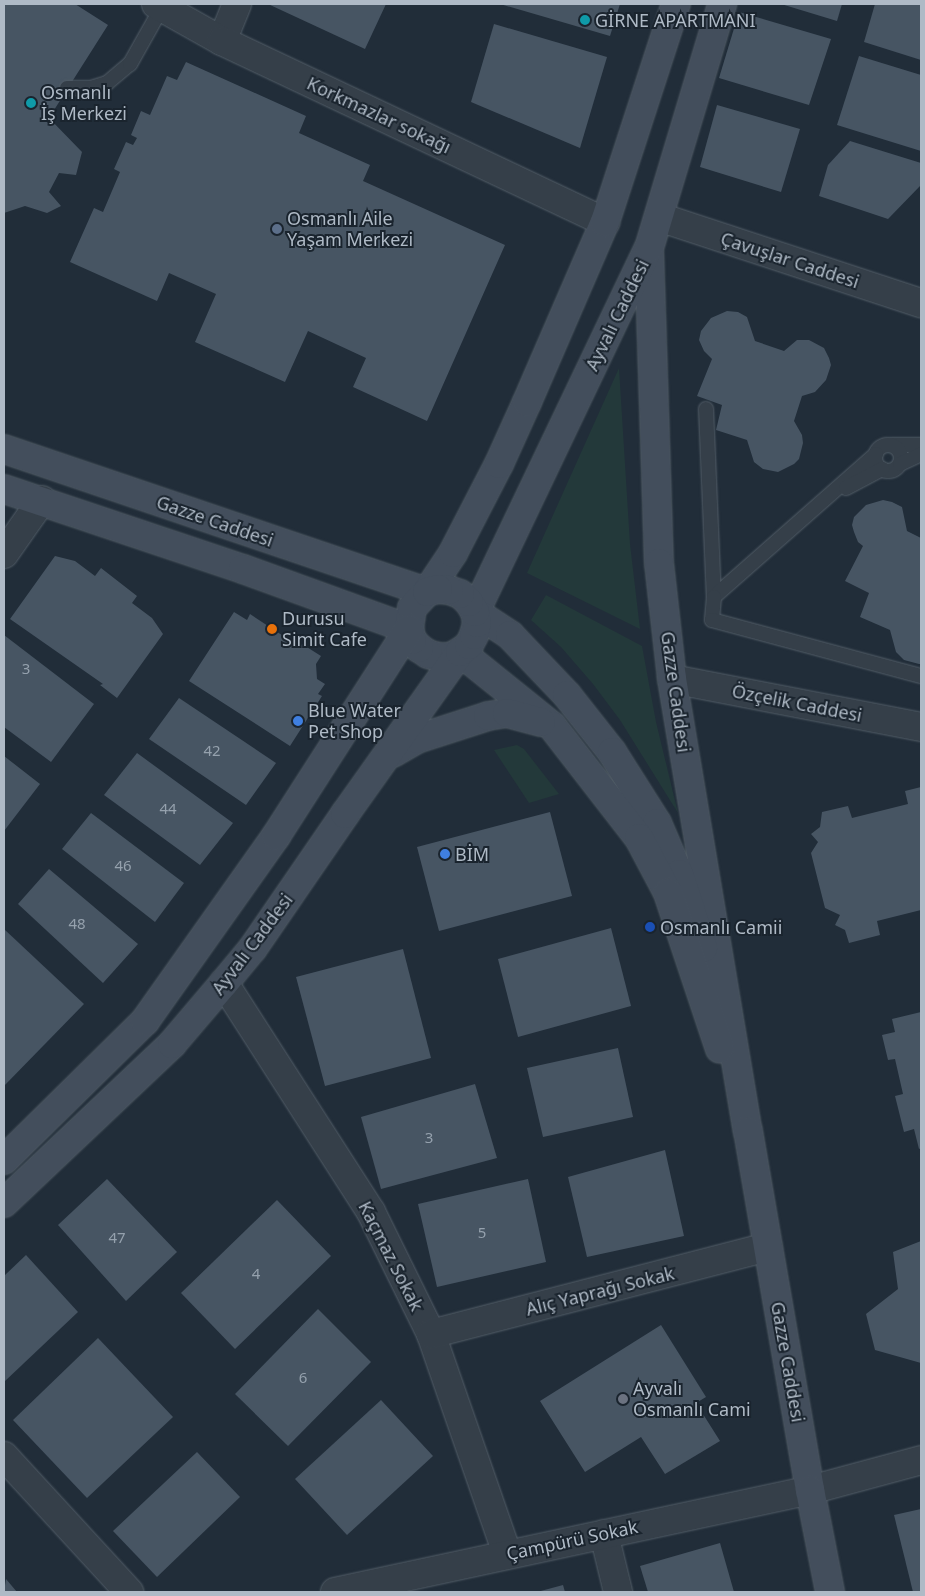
<!DOCTYPE html>
<meta charset="utf-8">
<style>
body{margin:0}
#map{position:relative;width:925px;height:1596px;overflow:hidden;background:#212d39;font-family:"Noto Sans",sans-serif}
div>[style]{position:absolute}
[style*='--x']{left:calc(var(--x)*1px);top:calc(var(--y)*1px);width:calc(var(--w)*1px);rotate:calc(var(--a)*1deg)}
.green>*{inset:0;background:#23393a}
.building>*{inset:0;background:#475563}
.roads{filter:drop-shadow(0 0 1px #525d67) drop-shadow(0 0 1px #525d67)}
.service>*{height:14px;margin:-7px;padding:0 7px;transform-origin:7px;border-radius:7px;background:#353f49}
.service>.ring{margin:-7px;padding:0;box-sizing:content-box;background:none;border:14px solid #353f49;border-radius:50%}
.minor>*{height:28px;margin:-14px;padding:0 14px;transform-origin:14px;border-radius:14px;background:#353f49}
.tertiary>*{height:28px;margin:-14px;padding:0 14px;transform-origin:14px;border-radius:14px;background:#353f49}
.secondary>*{height:28px;margin:-14px;padding:0 14px;transform-origin:14px;border-radius:14px;background:#434e5c}
.dots>*{width:14px;height:14px;translate:-50% -50%;box-sizing:border-box;border:2px solid #1a242e;border-radius:50%}
span{translate:-50% -50%;white-space:nowrap;text-align:center;line-height:1.15;-webkit-text-stroke:4px #1a242e;paint-order:stroke}
.number-label{font-size:15px;color:#95a1ad}
.number-label span{-webkit-text-stroke-width:0}
.poi-label{font-size:18px;color:#afbac6}
.left{translate:0 -50%;text-align:left}
.street-label{font-size:18px;color:#afbac6}
.frame{position:absolute;inset:0;border:5px solid #afbac6;pointer-events:none}
</style>
<div id="map">
<div class="green">
<div style="clip-path:polygon(619px 368px,630px 544px,640px 629px,527px 573px)"></div>
<div style="clip-path:polygon(546px 595px,642px 646px,656px 722px,678px 813px,620px 720px,593px 684px,561px 647px,531px 620px)"></div>
<div style="clip-path:polygon(517px 745px,524px 749px,559px 794px,529px 803px,494px 750px)"></div>
</div>
<div class="building">
<div style="clip-path:polygon(4px 4px,75px 4px,108px 25px,49px 118px,82px 152px,76px 175px,59px 173px,49px 192px,61px 206px,47px 213px,25px 206px,4px 213px)"></div>
<div style="clip-path:polygon(268px 4px,386px 4px,365px 49px)"></div>
<div style="clip-path:polygon(500px 4px,620px 4px,610px 36px)"></div>
<div style="clip-path:polygon(781px 4px,842px 4px,837px 21px)"></div>
<div style="clip-path:polygon(875px 4px,921px 4px,921px 60px,864px 42px)"></div>
<div style="clip-path:polygon(739px 12px,831px 39px,809px 105px,719px 78px)"></div>
<div style="clip-path:polygon(494px 24px,607px 57px,580px 148px,471px 102px)"></div>
<div style="clip-path:polygon(859px 56px,921px 75px,921px 151px,837px 125px)"></div>
<div style="clip-path:polygon(186px 62px,306px 116px,299px 133px,370px 165px,363px 181px,505px 245px,427px 421px,353px 387px,366px 358px,308px 331px,285px 382px,195px 342px,216px 294px,169px 273px,157px 301px,70px 262px,94px 208px,103px 212px,120px 172px,114px 169px,126px 142px,133px 145px,137px 138px,131px 135px,141px 111px,150px 115px,167px 76px,177px 80px)"></div>
<div style="clip-path:polygon(717px 105px,800px 129px,781px 192px,700px 167px)"></div>
<div style="clip-path:polygon(850px 141px,921px 163px,921px 185px,888px 219px,819px 196px,828px 165px)"></div>
<div style="clip-path:polygon(727px 311px,738px 312px,747px 317px,755px 341px,784px 351px,797px 340px,809px 340px,824px 348px,829px 358px,831px 365px,826px 380px,815px 392px,802px 396px,794px 421px,802px 435px,803px 443px,799px 459px,794px 464px,778px 472px,763px 469px,754px 462px,747px 440px,716px 430px,722px 405px,697px 396px,712px 359px,704px 351px,699px 340px,701px 331px,711px 318px)"></div>
<div style="clip-path:polygon(883px 500px,892px 502px,902px 507px,907px 531px,921px 538px,921px 664px,919px 664px,904px 660px,896px 652px,890px 630px,860px 617px,869px 593px,845px 581px,863px 546px,858px 542px,854px 532px,852px 525px,854px 517px,866px 505px)"></div>
<div style="clip-path:polygon(55px 556px,75px 561px,95px 576px,101px 568px,137px 596px,132px 603px,152px 618px,163px 634px,117px 698px,100px 685px,103px 684px,10px 619px)"></div>
<div style="clip-path:polygon(234px 612px,247px 620px,250px 614px,300px 647px,302px 644px,321px 656px,316px 664px,317px 679px,325px 684px,318px 694px,322px 696px,290px 746px,189px 681px)"></div>
<div style="clip-path:polygon(4px 635px,94px 704px,51px 762px,4px 727px)"></div>
<div style="clip-path:polygon(179px 698px,276px 763px,246px 805px,149px 739px)"></div>
<div style="clip-path:polygon(137px 753px,233px 823px,200px 865px,104px 795px)"></div>
<div style="clip-path:polygon(4px 756px,40px 784px,4px 831px)"></div>
<div style="clip-path:polygon(921px 787px,921px 910px,877px 921px,880px 935px,849px 943px,845px 930px,835px 925px,840px 915px,825px 908px,811px 853px,818px 842px,811px 834px,820px 827px,822px 812px,848px 806px,852px 818px,908px 804px,905px 791px)"></div>
<div style="clip-path:polygon(550px 812px,572px 896px,439px 931px,417px 847px)"></div>
<div style="clip-path:polygon(91px 813px,184px 883px,155px 922px,62px 849px)"></div>
<div style="clip-path:polygon(49px 869px,138px 944px,103px 983px,18px 904px)"></div>
<div style="clip-path:polygon(611px 928px,631px 1006px,518px 1037px,498px 959px)"></div>
<div style="clip-path:polygon(4px 929px,84px 1004px,4px 1086px)"></div>
<div style="clip-path:polygon(403px 949px,431px 1058px,325px 1086px,296px 977px)"></div>
<div style="clip-path:polygon(921px 1012px,921px 1148px,919px 1149px,914px 1129px,904px 1132px,895px 1096px,903px 1094px,895px 1059px,888px 1060px,882px 1035px,895px 1032px,892px 1019px)"></div>
<div style="clip-path:polygon(618px 1048px,633px 1117px,543px 1137px,527px 1068px)"></div>
<div style="clip-path:polygon(475px 1084px,497px 1158px,381px 1189px,361px 1117px)"></div>
<div style="clip-path:polygon(665px 1150px,684px 1236px,587px 1257px,568px 1177px)"></div>
<div style="clip-path:polygon(107px 1179px,177px 1252px,126px 1301px,58px 1225px)"></div>
<div style="clip-path:polygon(528px 1179px,546px 1262px,437px 1287px,418px 1204px)"></div>
<div style="clip-path:polygon(277px 1200px,331px 1256px,235px 1349px,181px 1293px)"></div>
<div style="clip-path:polygon(921px 1241px,921px 1363px,875px 1350px,866px 1314px,898px 1289px,893px 1252px)"></div>
<div style="clip-path:polygon(26px 1255px,78px 1312px,4px 1382px,4px 1276px)"></div>
<div style="clip-path:polygon(318px 1309px,371px 1362px,288px 1446px,235px 1394px)"></div>
<div style="clip-path:polygon(661px 1325px,706px 1397px,696px 1403px,720px 1441px,665px 1474px,641px 1437px,585px 1472px,540px 1401px)"></div>
<div style="clip-path:polygon(98px 1338px,173px 1417px,87px 1498px,13px 1420px)"></div>
<div style="clip-path:polygon(381px 1400px,433px 1456px,347px 1535px,295px 1479px)"></div>
<div style="clip-path:polygon(197px 1452px,240px 1497px,157px 1577px,113px 1531px)"></div>
<div style="clip-path:polygon(921px 1509px,921px 1592px,913px 1592px,894px 1515px)"></div>
<div style="clip-path:polygon(720px 1543px,734px 1592px,648px 1592px,640px 1566px)"></div>
<div style="clip-path:polygon(6px 1579px,17px 1592px,4px 1592px)"></div>
<div style="clip-path:polygon(563px 1585px,565px 1592px,537px 1592px)"></div>
</div>
<div class="roads">
<div class="service">
<div style="--x:67;--y:88;--w:24;--a:0"></div>
<div style="--x:91;--y:88;--w:17;--a:-17"></div>
<div style="--x:107;--y:83;--w:30;--a:-40"></div>
<div style="--x:130;--y:64;--w:65;--a:-60.7"></div>
<div style="--x:706;--y:409;--w:188;--a:87.6"></div>
<div style="--x:893;--y:445;--w:28;--a:0"></div>
<div class="ring" style="left:875px;top:445px;width:12px;height:12px"></div>
<div style="--x:876;--y:454;--w:216;--a:138.6"></div>
<div style="--x:714;--y:597;--w:23;--a:95"></div>
<div style="--x:712;--y:620;--w:216;--a:15"></div>
<div style="--x:900;--y:464;--w:23;--a:-25"></div>
<div style="--x:846;--y:488;--w:41;--a:-27.8"></div>
</div>
<div class="minor">
<div style="--x:222;--y:41;--w:40;--a:-68"></div>
<div style="--x:4;--y:554;--w:66;--a:-54.9"></div>
<div style="--x:224;--y:983;--w:272;--a:57.3"></div>
<div style="--x:371;--y:1212;--w:136;--a:63.8"></div>
<div style="--x:431;--y:1334;--w:233;--a:70.9"></div>
<div style="--x:431;--y:1334;--w:348;--a:-14.5"></div>
<div style="--x:4;--y:1456;--w:185;--a:47.4"></div>
<div style="--x:604;--y:1534;--w:60;--a:76.4"></div>
<div style="--x:335;--y:1592;--w:486;--a:-12.1"></div>
<div style="--x:810;--y:1490;--w:115;--a:-15.1"></div>
</div>
<div class="tertiary">
<div style="--x:156;--y:4;--w:76;--a:29.3"></div>
<div style="--x:222;--y:41;--w:424;--a:25.3"></div>
<div style="--x:659;--y:217;--w:276;--a:18.2"></div>
<div style="--x:672;--y:679;--w:254;--a:10.9"></div>
</div>
<div class="secondary">
<div style="--x:649;--y:248;--w:315;--a:88.2"></div>
<div style="--x:659;--y:563;--w:117;--a:83.6"></div>
<div style="--x:672;--y:679;--w:458;--a:80.5"></div>
<div style="--x:748;--y:1131;--w:364;--a:80.2"></div>
<div style="--x:810;--y:1490;--w:104;--a:78.9"></div>
<div style="--x:4;--y:449;--w:447;--a:18.7"></div>
<div style="--x:4;--y:489;--w:252;--a:18.5"></div>
<div style="--x:243;--y:569;--w:177;--a:19.9"></div>
<div style="--x:475;--y:612;--w:403;--a:-64.5"></div>
<div style="--x:649;--y:248;--w:255;--a:-73.3"></div>
<div style="--x:475;--y:612;--w:42;--a:33.3"></div>
<div style="--x:510;--y:635;--w:83;--a:46.5"></div>
<div style="--x:567;--y:695;--w:73;--a:51.7"></div>
<div style="--x:612;--y:752;--w:84;--a:57.6"></div>
<div style="--x:657;--y:823;--w:56;--a:66.7"></div>
<div style="--x:679;--y:874;--w:78;--a:72"></div>
<div style="--x:460;--y:652;--w:11;--a:153"></div>
<div style="--x:450;--y:657;--w:11;--a:180"></div>
<div style="--x:439;--y:657;--w:11;--a:-165"></div>
<div style="--x:428;--y:654;--w:11;--a:-146"></div>
<div style="--x:419;--y:648;--w:11;--a:-131"></div>
<div style="--x:412;--y:640;--w:11;--a:-105"></div>
<div style="--x:409;--y:629;--w:21;--a:-82"></div>
<div style="--x:412;--y:608;--w:22;--a:-47"></div>
<div style="--x:427;--y:592;--w:47;--a:-56.3"></div>
<div style="--x:453;--y:553;--w:100;--a:-62.7"></div>
<div style="--x:499;--y:464;--w:68;--a:-65.7"></div>
<div style="--x:527;--y:402;--w:196;--a:-66.6"></div>
<div style="--x:605;--y:222;--w:229;--a:-72"></div>
<div style="--x:460;--y:652;--w:118;--a:38.8"></div>
<div style="--x:552;--y:726;--w:142;--a:52.2"></div>
<div style="--x:639;--y:838;--w:62;--a:62.2"></div>
<div style="--x:668;--y:893;--w:164;--a:71.6"></div>
<div style="--x:393;--y:753;--w:28;--a:-30"></div>
<div style="--x:417;--y:739;--w:75;--a:-17.9"></div>
<div style="--x:488;--y:716;--w:19;--a:-9"></div>
<div style="--x:507;--y:713;--w:35;--a:15"></div>
<div style="--x:4;--y:1160;--w:198;--a:-44.6"></div>
<div style="--x:145;--y:1021;--w:227;--a:-54.7"></div>
<div style="--x:276;--y:836;--w:246;--a:-57.3"></div>
<div style="--x:4;--y:1203;--w:231;--a:-43.4"></div>
<div style="--x:172;--y:1044;--w:80;--a:-49.6"></div>
<div style="--x:224;--y:983;--w:45;--a:-50.4"></div>
<div style="--x:253;--y:948;--w:163;--a:-55.5"></div>
<div style="--x:345;--y:814;--w:199;--a:-54.6"></div>
<div style="--x:460;--y:652;--w:11;--a:-38"></div>
<div style="--x:469;--y:645;--w:11;--a:-63"></div>
<div style="--x:474;--y:635;--w:12;--a:-76"></div>
<div style="--x:477;--y:623;--w:11;--a:-100"></div>
<div style="--x:475;--y:612;--w:12;--a:-121"></div>
<div style="--x:469;--y:602;--w:12;--a:-138"></div>
<div style="--x:460;--y:594;--w:12;--a:-160"></div>
<div style="--x:449;--y:590;--w:11;--a:-175"></div>
<div style="--x:438;--y:589;--w:11;--a:165"></div>
</div>
</div>
<div class="dots">
<div style="left:585px;top:20px;background:#0f9aa8"></div>
<div style="left:31px;top:103px;background:#0f9aa8"></div>
<div style="left:277px;top:229px;background:#5c6f8a"></div>
<div style="left:272px;top:629px;background:#e8710a"></div>
<div style="left:298px;top:721px;background:#3f7fe0"></div>
<div style="left:445px;top:854px;background:#3f7fe0"></div>
<div style="left:650px;top:927px;background:#1a4fb4"></div>
<div style="left:623px;top:1399px;background:#6b7280"></div>
</div>
<div class="number-label">
<span style="left:26px;top:669px">3</span>
<span style="left:212px;top:751px">42</span>
<span style="left:168px;top:809px">44</span>
<span style="left:123px;top:866px">46</span>
<span style="left:77px;top:924px">48</span>
<span style="left:429px;top:1138px">3</span>
<span style="left:482px;top:1233px">5</span>
<span style="left:117px;top:1238px">47</span>
<span style="left:256px;top:1274px">4</span>
<span style="left:303px;top:1378px">6</span>
</div>
<div class="poi-label">
<span class="left" style="left:595px;top:20px">GİRNE APARTMANI</span>
<span class="left" style="left:41px;top:103px">Osmanlı<br>İş Merkezi</span>
<span class="left" style="left:287px;top:229px">Osmanlı Aile<br>Yaşam Merkezi</span>
<span class="left" style="left:282px;top:629px">Durusu<br>Simit Cafe</span>
<span class="left" style="left:308px;top:721px">Blue Water<br>Pet Shop</span>
<span class="left" style="left:455px;top:854px">BİM</span>
<span class="left" style="left:660px;top:927px">Osmanlı Camii</span>
<span class="left" style="left:633px;top:1399px">Ayvalı<br>Osmanlı Cami</span>
</div>
<div class="street-label">
<span style="left:379px;top:115px;rotate:25deg">Korkmazlar sokağı</span>
<span style="left:790px;top:260px;rotate:18deg">Çavuşlar Caddesi</span>
<span style="left:617px;top:315px;rotate:-64deg">Ayvalı Caddesi</span>
<span style="left:215px;top:521px;rotate:19deg">Gazze Caddesi</span>
<span style="left:676px;top:692px;rotate:82deg">Gazze Caddesi</span>
<span style="left:797px;top:703px;rotate:11deg">Özçelik Caddesi</span>
<span style="left:252px;top:944px;rotate:-53deg">Ayvalı Caddesi</span>
<span style="left:391px;top:1256px;rotate:63deg">Kaçmaz Sokak</span>
<span style="left:600px;top:1291px;rotate:-14deg">Alıç Yaprağı Sokak</span>
<span style="left:788px;top:1362px;rotate:80deg">Gazze Caddesi</span>
<span style="left:572px;top:1540px;rotate:-12deg">Çampürü Sokak</span>
</div>
<div class="frame"></div>
</div>
